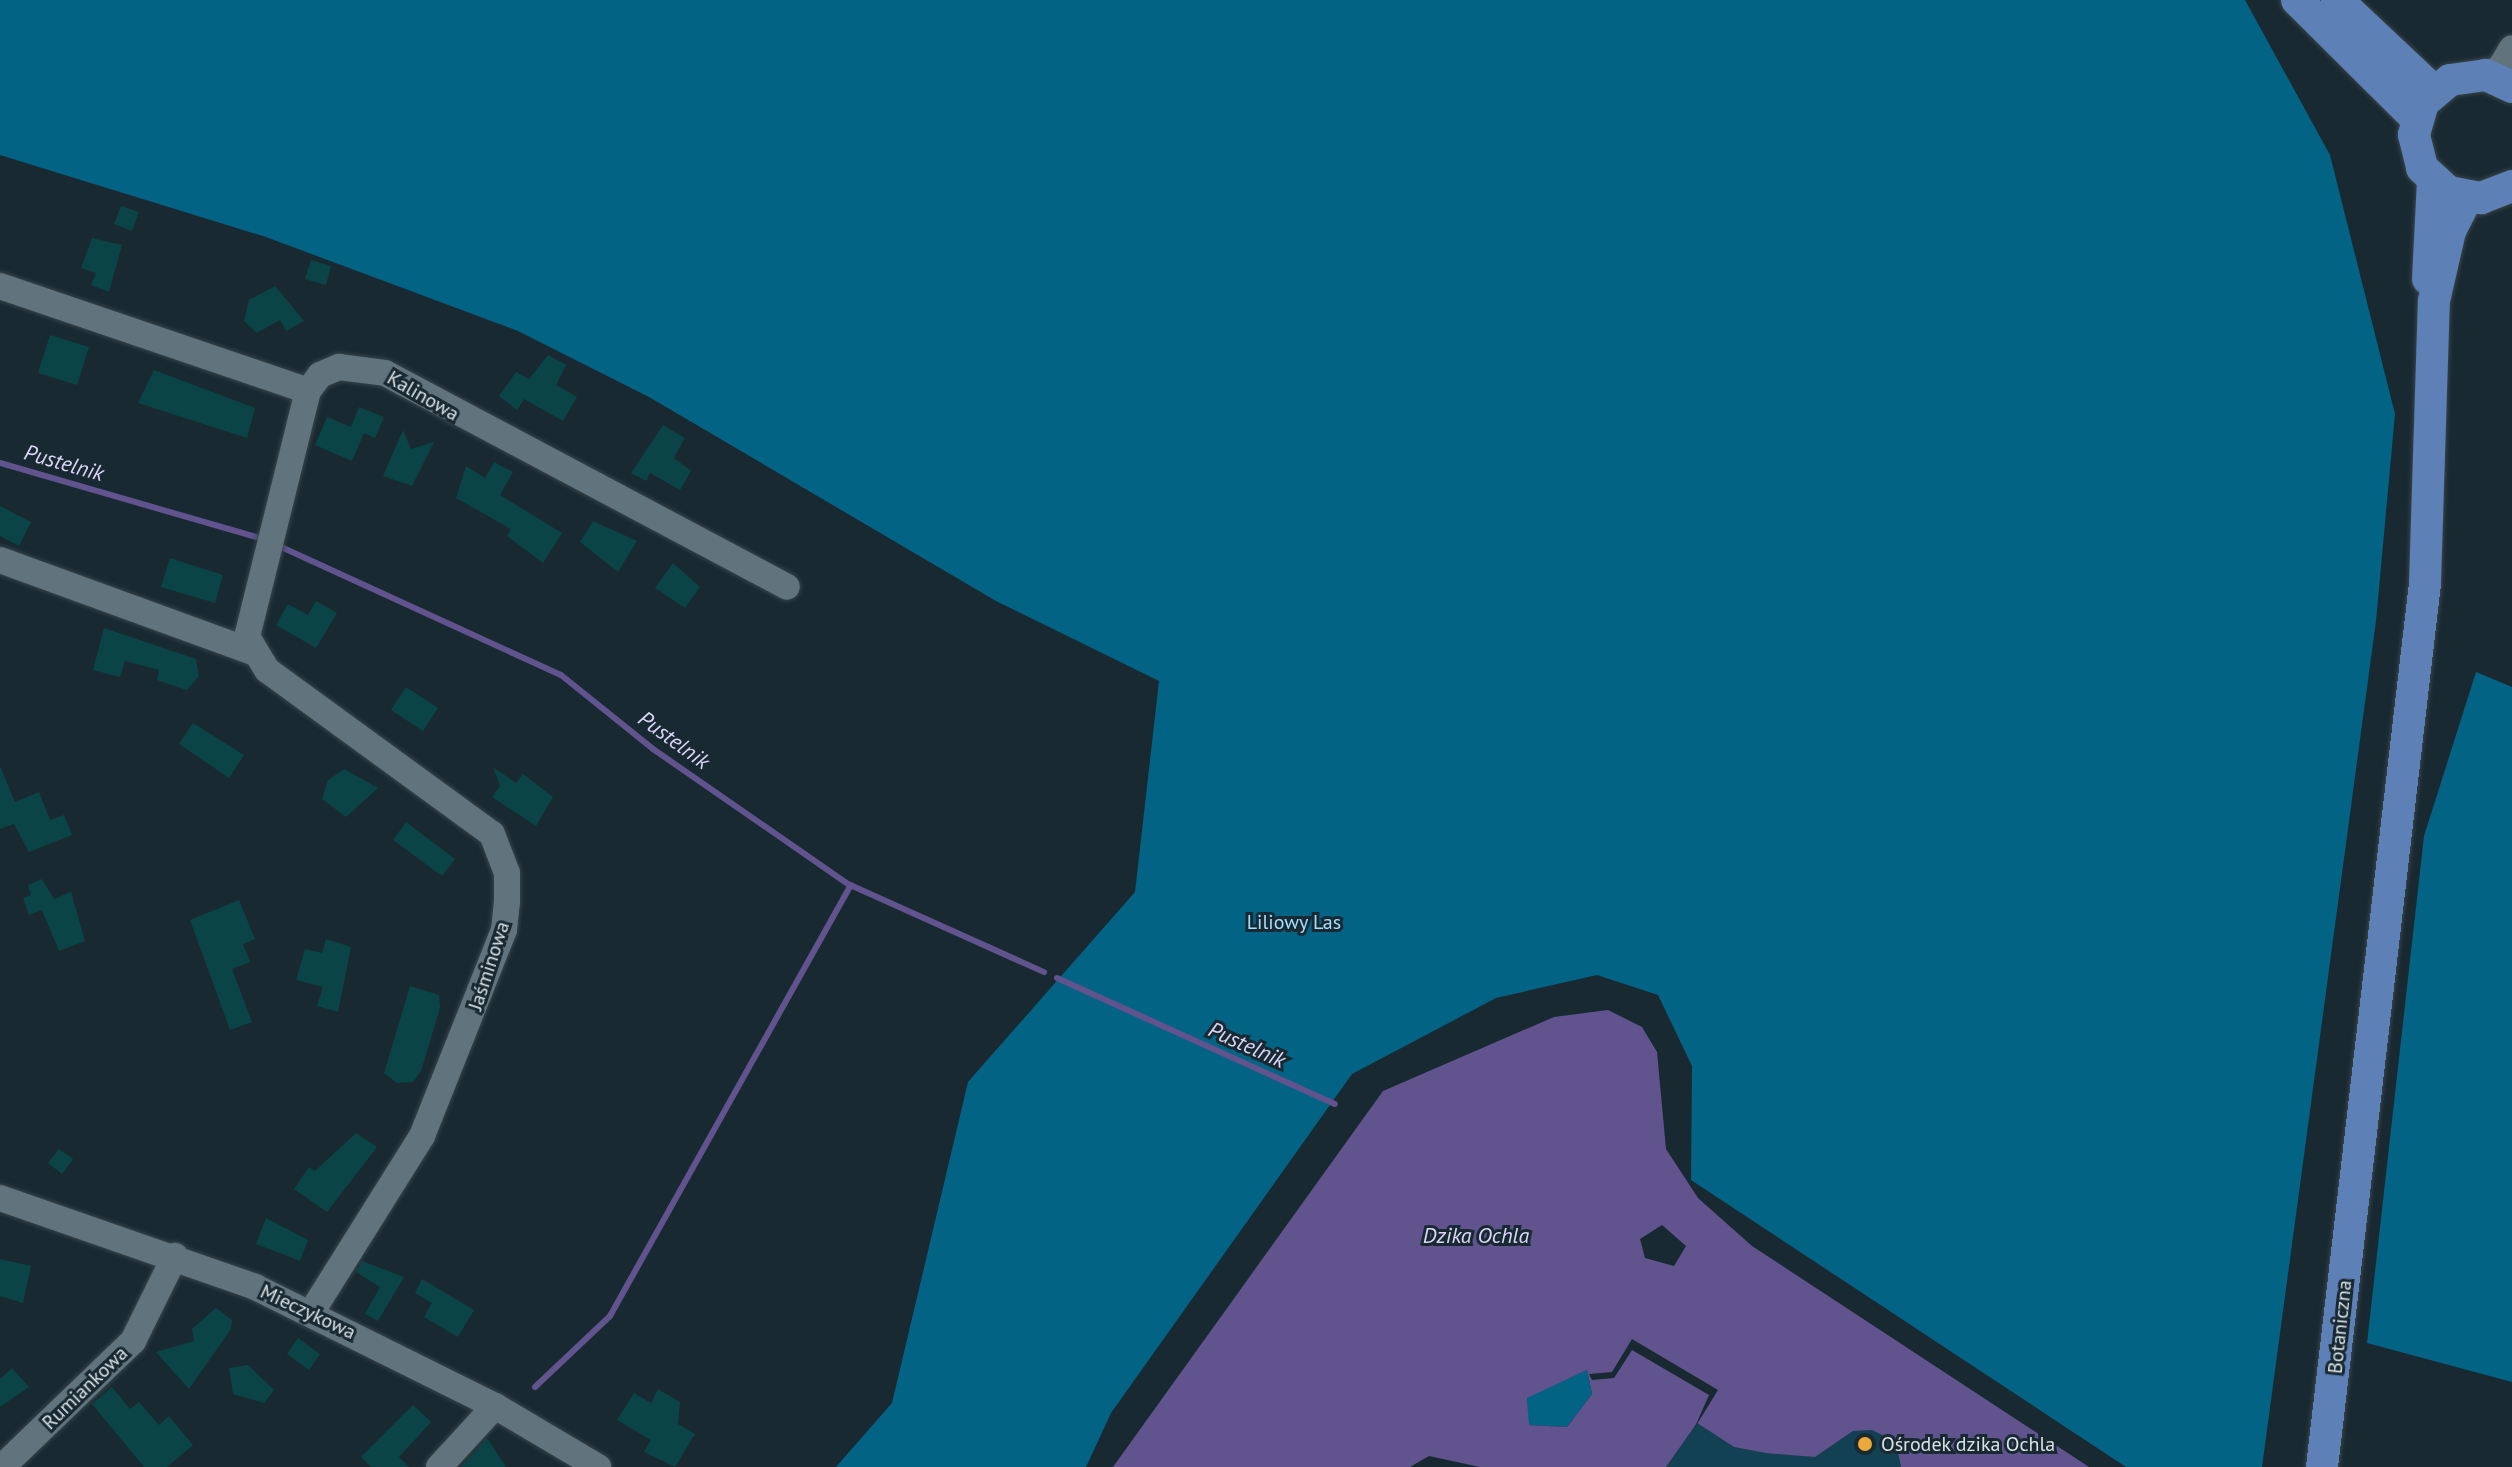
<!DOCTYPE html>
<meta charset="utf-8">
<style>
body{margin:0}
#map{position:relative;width:2512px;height:1467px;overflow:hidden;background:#192931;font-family:"PT Sans",sans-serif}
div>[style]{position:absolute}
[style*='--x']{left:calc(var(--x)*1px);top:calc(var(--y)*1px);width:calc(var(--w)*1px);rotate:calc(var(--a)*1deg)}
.green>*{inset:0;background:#134154}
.forest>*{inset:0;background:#036385}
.water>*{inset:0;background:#60538e}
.pier>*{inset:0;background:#192931}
.stream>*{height:6px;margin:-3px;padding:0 3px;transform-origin:3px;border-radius:3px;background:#60538e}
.building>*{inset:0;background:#0a4447}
.roads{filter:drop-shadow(0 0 2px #37444a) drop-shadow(0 0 2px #37444a)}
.minor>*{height:26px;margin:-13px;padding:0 13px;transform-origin:13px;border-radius:13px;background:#61737c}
.major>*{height:32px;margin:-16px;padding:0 16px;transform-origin:16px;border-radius:16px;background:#5d80b6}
.dots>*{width:22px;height:22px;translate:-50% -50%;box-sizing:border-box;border:4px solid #192931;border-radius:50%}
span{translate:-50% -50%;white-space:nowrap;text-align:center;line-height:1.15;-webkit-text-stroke:6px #192931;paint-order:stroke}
.street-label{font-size:20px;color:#d8e2e7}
.park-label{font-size:20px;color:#a3dffe}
.poi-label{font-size:20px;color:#d8e2e7}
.left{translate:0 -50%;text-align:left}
.water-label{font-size:22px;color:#dbd6f9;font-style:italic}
</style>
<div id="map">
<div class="green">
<div style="clip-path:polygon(1697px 1423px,1734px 1447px,1815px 1457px,1853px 1431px,1872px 1430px,1896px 1442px,1901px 1467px,1666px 1467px)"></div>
</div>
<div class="forest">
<div style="clip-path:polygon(0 0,2245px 0,2330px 155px,2395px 414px,2376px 621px,2262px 1467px,2126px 1467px,1691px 1180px,1692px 1066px,1658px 995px,1597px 975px,1496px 998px,1352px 1074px,1111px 1413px,1086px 1467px,836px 1467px,892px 1403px,968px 1082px,1135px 892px,1159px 681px,996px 601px,649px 397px,518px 331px,266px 237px,0 155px)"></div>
<div style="clip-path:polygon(2476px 672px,2512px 687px,2512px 1382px,2367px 1343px,2424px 836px)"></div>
<div style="clip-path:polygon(1587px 1370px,1592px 1394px,1567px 1427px,1528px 1425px,1527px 1397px)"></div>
</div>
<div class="water">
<div style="clip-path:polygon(evenodd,1608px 1010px,1642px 1027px,1657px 1052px,1666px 1149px,1698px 1198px,1752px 1246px,2089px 1467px,1901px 1467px,1896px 1442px,1872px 1430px,1853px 1431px,1815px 1457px,1766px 1453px,1734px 1447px,1697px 1423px,1666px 1467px,1480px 1467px,1429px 1456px,1410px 1467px,1113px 1467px,1383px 1091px,1554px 1017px,1608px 1010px,1662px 1225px,1686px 1246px,1674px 1266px,1645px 1258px,1640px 1239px,1662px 1225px,1608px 1010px,1587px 1370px,1592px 1394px,1567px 1427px,1529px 1425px,1527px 1398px,1587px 1370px)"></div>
</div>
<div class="pier">
<div style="clip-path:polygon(1632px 1339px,1718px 1390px,1694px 1429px,1709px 1395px,1632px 1350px,1614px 1378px,1592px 1380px,1589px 1374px,1612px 1372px)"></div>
</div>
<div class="stream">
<div style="--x:0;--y:463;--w:267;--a:16.1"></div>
<div style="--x:279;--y:546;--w:310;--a:24.6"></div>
<div style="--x:561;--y:675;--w:118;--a:38.8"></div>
<div style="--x:653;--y:749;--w:237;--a:34.7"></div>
<div style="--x:848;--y:884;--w:215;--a:24.2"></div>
<div style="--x:1057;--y:978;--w:305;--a:24.4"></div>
<div style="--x:535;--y:1387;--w:103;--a:-43.4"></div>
<div style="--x:610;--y:1316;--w:494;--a:-60.8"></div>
</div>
<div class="building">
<div style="clip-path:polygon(121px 206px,139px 212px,132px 231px,114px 224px)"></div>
<div style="clip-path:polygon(92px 238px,122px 245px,109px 292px,91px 285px,96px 273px,81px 268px)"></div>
<div style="clip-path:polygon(311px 260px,331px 266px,326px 285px,305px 279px)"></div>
<div style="clip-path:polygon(275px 286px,304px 321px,286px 331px,280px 320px,257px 333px,244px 321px,249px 300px)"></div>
<div style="clip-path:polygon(50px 335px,89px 347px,77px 385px,38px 373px)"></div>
<div style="clip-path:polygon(548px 355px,566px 365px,556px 385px,577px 397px,563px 421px,524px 399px,517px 410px,499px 396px,516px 372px,529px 379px)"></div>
<div style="clip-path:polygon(154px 370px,255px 408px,247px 438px,138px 403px)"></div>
<div style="clip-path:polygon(359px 407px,384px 417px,375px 438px,364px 433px,352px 461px,315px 445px,327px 417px,351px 427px)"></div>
<div style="clip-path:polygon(663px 425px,685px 438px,674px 458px,691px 471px,680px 490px,650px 473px,646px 481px,631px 473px)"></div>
<div style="clip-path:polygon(403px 430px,411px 449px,434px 442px,412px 486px,383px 476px)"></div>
<div style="clip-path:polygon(494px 462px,513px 472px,500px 495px,562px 533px,543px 563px,507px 536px,511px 529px,456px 498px,466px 466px,485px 478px)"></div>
<div style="clip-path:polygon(0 506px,31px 522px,19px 546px,0 536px)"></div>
<div style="clip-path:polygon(593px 521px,637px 541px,618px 572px,580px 542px)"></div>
<div style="clip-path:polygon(170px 558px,223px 575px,215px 603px,161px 587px)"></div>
<div style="clip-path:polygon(673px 563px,700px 587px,685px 608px,655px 588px)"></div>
<div style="clip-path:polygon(316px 601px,337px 613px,316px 648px,276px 625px,288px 604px,308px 615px)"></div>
<div style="clip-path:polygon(104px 628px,196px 659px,199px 676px,187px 690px,157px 680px,159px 670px,125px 661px,120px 677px,93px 670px)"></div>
<div style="clip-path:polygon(406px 687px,438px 708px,423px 731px,391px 710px)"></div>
<div style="clip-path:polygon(193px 723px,244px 755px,229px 778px,179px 744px)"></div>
<div style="clip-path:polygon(0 766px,15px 802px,39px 792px,50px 820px,64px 815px,72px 835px,29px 852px,14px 824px,0 829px)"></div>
<div style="clip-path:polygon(493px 767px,516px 783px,523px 774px,553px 797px,536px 826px,492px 797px,500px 786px)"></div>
<div style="clip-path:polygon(344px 769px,378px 788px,346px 817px,322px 799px,328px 780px)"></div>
<div style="clip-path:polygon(406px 822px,455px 859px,442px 876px,393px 840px)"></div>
<div style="clip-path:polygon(42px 879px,54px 899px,71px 892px,85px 941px,59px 951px,42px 910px,29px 915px,23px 898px,31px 895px,28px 885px)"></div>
<div style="clip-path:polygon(239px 900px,255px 939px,243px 944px,250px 962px,232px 969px,252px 1022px,230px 1030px,190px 920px)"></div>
<div style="clip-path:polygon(326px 939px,351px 947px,338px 1012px,317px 1006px,323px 987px,296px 980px,305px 949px,322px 953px)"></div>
<div style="clip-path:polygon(410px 986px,439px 995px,440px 1008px,421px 1071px,413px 1082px,397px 1083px,384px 1073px)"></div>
<div style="clip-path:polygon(356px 1133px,377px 1147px,327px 1212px,294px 1189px,309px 1167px,315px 1171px)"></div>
<div style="clip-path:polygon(59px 1149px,73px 1159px,62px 1174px,48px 1163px)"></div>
<div style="clip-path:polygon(266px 1218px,308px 1240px,300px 1261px,256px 1244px)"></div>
<div style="clip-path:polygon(0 1259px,31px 1266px,23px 1303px,0 1296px)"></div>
<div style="clip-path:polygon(362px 1261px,404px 1277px,378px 1321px,365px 1314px,380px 1287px,356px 1272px)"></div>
<div style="clip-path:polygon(422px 1279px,474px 1310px,458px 1337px,424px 1317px,432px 1303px,415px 1293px)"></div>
<div style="clip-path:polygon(216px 1308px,232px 1320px,231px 1329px,189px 1389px,156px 1352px,194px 1341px,192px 1329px)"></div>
<div style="clip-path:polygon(298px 1338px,320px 1354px,309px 1370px,287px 1354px)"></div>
<div style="clip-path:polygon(248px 1365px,274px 1390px,264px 1403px,233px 1394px,229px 1368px)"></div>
<div style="clip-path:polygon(12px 1368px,29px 1387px,0 1407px,0 1379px)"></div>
<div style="clip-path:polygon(112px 1387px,130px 1409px,139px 1402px,159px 1425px,169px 1416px,193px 1445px,167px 1467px,144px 1467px,92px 1404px)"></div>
<div style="clip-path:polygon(658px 1389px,680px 1402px,678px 1424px,695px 1434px,675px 1467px,644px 1452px,651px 1440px,617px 1420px,634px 1393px,651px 1403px)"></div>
<div style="clip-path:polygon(413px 1405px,431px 1422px,399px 1457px,409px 1467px,371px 1467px,361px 1457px)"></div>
<div style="clip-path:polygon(487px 1438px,506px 1467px,461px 1467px)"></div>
</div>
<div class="roads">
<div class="minor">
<div style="--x:2486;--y:75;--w:16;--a:-27"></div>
<div style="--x:2500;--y:68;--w:23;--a:-59"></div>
<div style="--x:0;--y:286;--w:325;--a:18.8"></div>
<div style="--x:0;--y:560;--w:269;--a:20"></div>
<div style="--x:0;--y:1198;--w:270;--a:19.2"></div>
<div style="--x:255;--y:1287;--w:268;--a:26.4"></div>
<div style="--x:495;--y:1406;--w:120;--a:30.6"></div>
<div style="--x:311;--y:1313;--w:209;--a:-57.9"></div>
<div style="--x:422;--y:1136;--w:222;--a:-68.3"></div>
<div style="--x:504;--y:930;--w:28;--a:-84"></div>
<div style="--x:507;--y:902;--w:29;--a:-90"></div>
<div style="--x:507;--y:873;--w:42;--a:-111"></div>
<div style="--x:492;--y:834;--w:278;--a:-143.9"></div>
<div style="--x:267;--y:670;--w:39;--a:-121"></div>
<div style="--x:247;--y:637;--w:253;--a:-76.1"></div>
<div style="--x:308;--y:391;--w:20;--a:-53"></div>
<div style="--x:320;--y:375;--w:21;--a:-23"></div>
<div style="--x:339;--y:367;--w:46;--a:7.4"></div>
<div style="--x:385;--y:373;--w:455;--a:28"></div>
<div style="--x:2;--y:1467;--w:182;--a:-43.9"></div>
<div style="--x:133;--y:1341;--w:95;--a:-63.7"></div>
<div style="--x:439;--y:1467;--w:83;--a:-47.4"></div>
</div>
<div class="major">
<div style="--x:2297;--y:0;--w:168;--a:44.8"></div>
<div style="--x:2337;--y:0;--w:133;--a:43.2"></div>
<div style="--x:2512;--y:87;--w:29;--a:-155"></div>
<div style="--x:2486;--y:75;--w:36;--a:172"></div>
<div style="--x:2450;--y:80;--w:35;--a:140"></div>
<div style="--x:2423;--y:103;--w:33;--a:106"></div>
<div style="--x:2414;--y:135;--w:34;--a:76"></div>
<div style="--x:2422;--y:168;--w:36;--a:42"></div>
<div style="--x:2449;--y:192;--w:33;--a:11"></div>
<div style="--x:2481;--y:198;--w:33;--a:-21"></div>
<div style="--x:2428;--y:279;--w:98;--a:-87.1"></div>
<div style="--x:2322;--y:1467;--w:890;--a:-83.35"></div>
<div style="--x:2425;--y:583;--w:282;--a:-88.2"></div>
<div style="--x:2434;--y:301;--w:72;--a:-77.1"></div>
<div style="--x:2450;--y:231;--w:37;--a:-63"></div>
</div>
</div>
<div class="dots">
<div style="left:1865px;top:1444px;background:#eba93a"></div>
</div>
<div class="street-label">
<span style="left:423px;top:396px;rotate:30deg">Kalinowa</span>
<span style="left:489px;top:966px;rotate:-72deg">Jaśminowa</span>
<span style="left:308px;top:1312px;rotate:25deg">Mieczykowa</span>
<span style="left:2340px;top:1327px;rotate:-84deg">Botaniczna</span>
<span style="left:85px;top:1388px;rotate:-44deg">Rumiankowa</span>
</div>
<div class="park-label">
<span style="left:1294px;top:922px">Liliowy Las</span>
</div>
<div class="poi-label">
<span class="left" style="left:1881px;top:1444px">Ośrodek dzika Ochla</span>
</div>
<div class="water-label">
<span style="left:64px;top:463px;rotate:16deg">Pustelnik</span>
<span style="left:674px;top:740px;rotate:36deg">Pustelnik</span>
<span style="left:1247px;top:1045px;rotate:24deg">Pustelnik</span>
<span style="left:1476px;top:1236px">Dzika Ochla</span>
</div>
</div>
